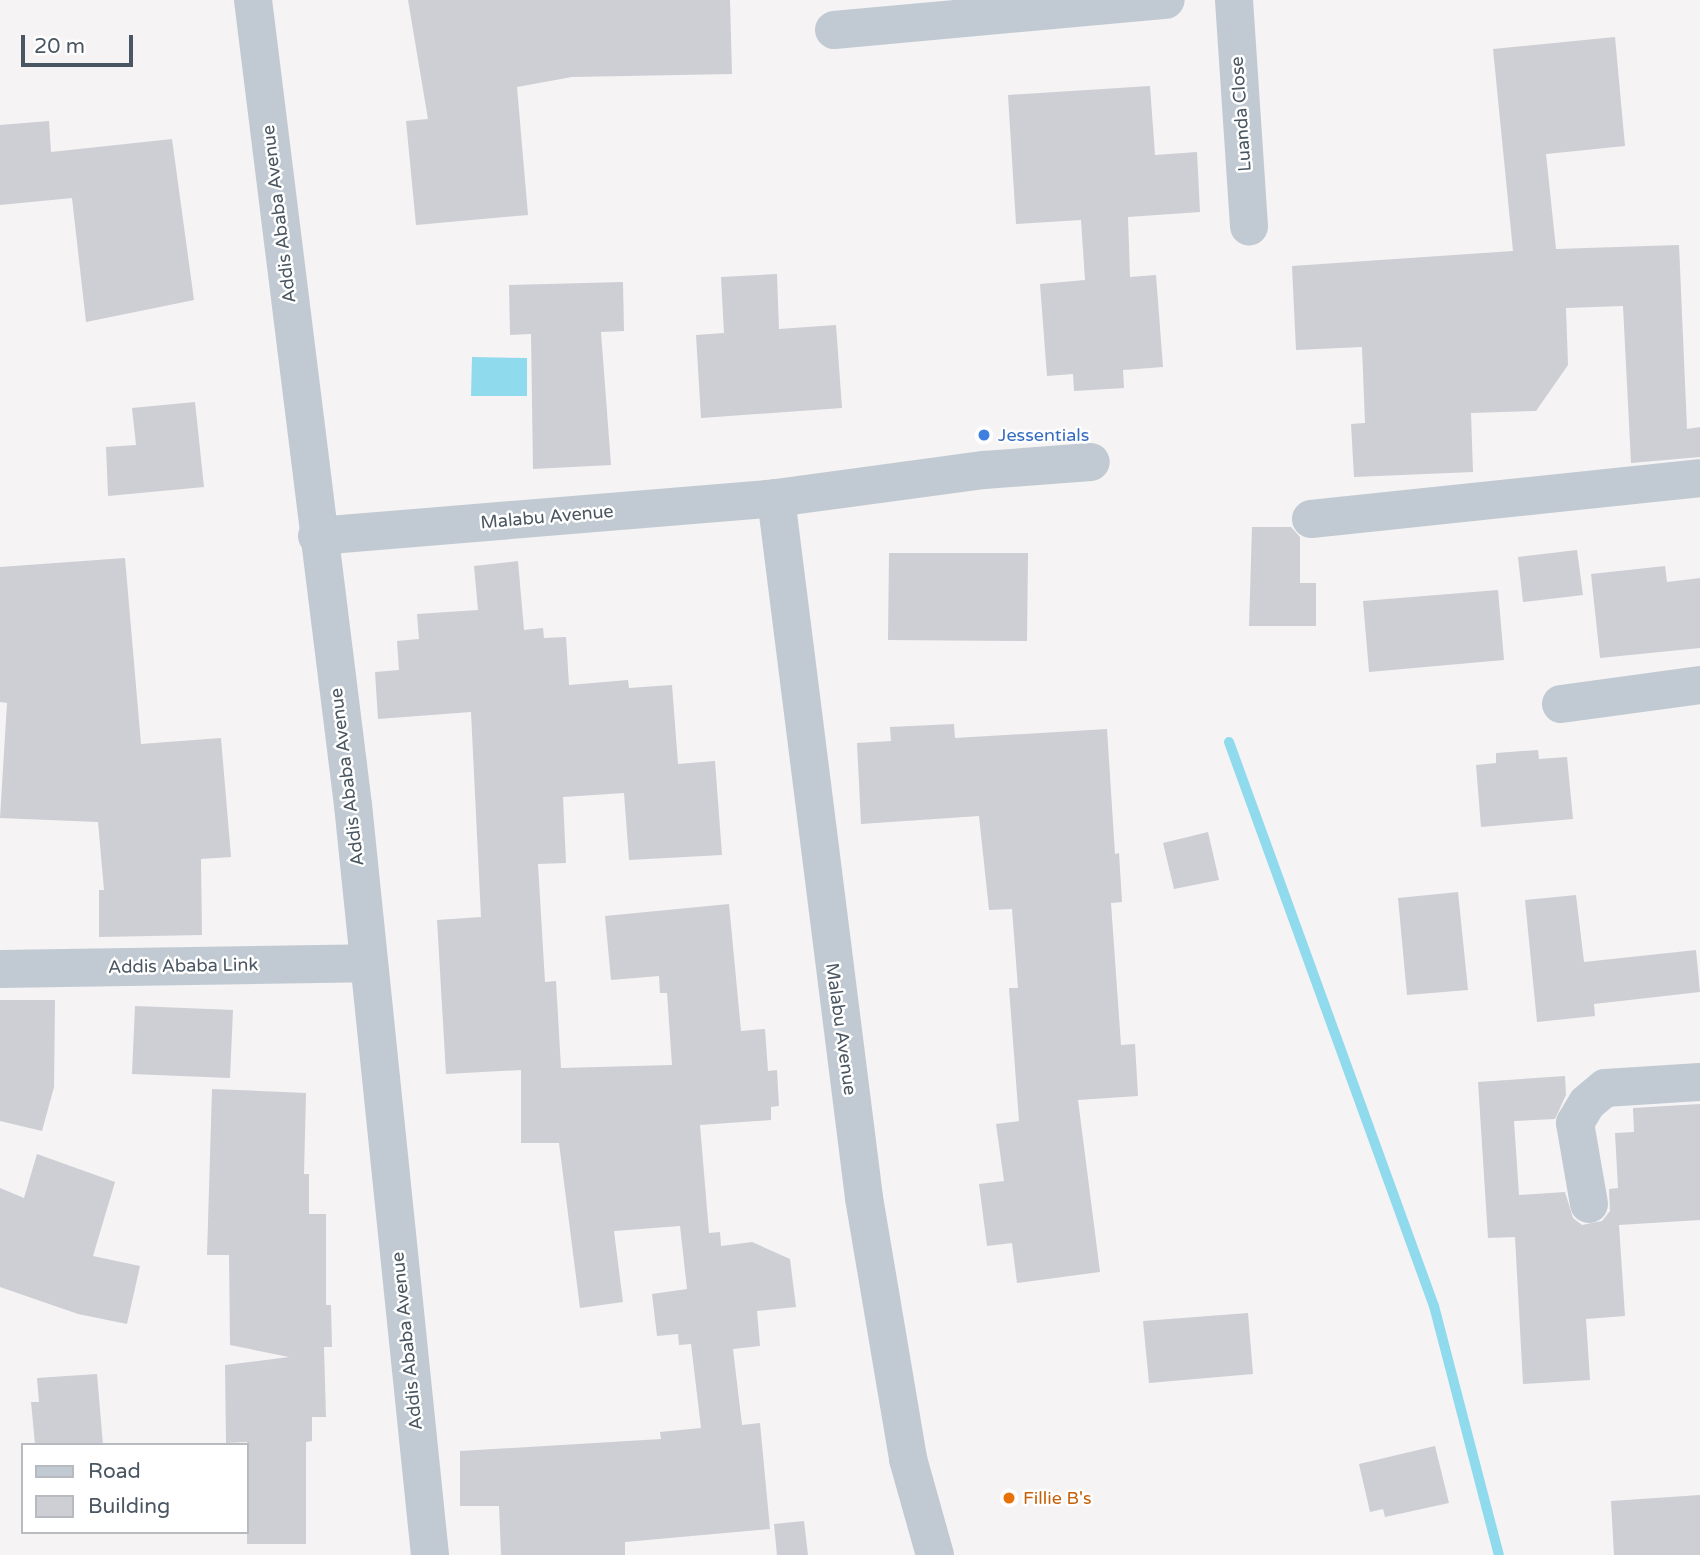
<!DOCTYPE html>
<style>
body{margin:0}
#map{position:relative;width:1700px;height:1555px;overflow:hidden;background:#f5f3f3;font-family:"Varela Round",sans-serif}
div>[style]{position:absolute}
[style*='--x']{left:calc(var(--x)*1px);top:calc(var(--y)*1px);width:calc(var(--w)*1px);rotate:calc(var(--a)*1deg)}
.water>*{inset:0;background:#90daee}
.stream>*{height:10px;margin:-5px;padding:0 5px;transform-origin:5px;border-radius:5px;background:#90daee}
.building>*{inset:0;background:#cdcfd5}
.minor>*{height:38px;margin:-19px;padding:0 19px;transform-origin:19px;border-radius:19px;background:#c1cad2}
.dots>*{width:19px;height:19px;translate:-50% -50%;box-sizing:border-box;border:4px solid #fff;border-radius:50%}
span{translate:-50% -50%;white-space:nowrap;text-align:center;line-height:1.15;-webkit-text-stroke:5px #fff;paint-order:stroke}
.street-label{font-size:18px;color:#4a5661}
.shop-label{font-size:18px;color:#366cbe}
.left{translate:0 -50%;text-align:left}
.food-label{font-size:18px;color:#c56008}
.legend{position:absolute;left:21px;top:1443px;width:228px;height:91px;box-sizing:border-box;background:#fff;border:2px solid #b7bbc0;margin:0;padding:9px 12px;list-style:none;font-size:21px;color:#4a5661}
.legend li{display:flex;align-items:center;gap:14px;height:35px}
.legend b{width:35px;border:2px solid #b7bbc0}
.scale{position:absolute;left:21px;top:35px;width:112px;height:32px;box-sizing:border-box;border:4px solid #4a5661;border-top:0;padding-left:9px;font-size:21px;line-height:24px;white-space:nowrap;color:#4a5661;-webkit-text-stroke:5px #fff;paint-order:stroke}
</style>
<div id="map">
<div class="water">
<div style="clip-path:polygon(472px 357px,527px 358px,527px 396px,471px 396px)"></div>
</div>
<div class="stream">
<div style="--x:1229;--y:742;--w:600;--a:70.03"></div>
<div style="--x:1434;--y:1306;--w:257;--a:75.4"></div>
</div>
<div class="building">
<div style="clip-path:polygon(408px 0,730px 0,732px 74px,572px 77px,517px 87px,528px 215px,416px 225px,406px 121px,428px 119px)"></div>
<div style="clip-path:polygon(1615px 37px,1625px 146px,1546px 154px,1556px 249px,1679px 245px,1687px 429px,1700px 427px,1700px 457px,1631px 463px,1623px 306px,1566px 308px,1568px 365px,1536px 411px,1471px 413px,1473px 472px,1354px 477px,1351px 424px,1365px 423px,1362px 347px,1296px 350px,1292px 266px,1513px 251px,1493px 49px)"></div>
<div style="clip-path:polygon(1150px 86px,1155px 155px,1197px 152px,1200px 212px,1128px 217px,1130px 277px,1156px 275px,1163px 367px,1123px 370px,1124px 388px,1074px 391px,1073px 374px,1047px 376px,1040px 284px,1085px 280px,1081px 220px,1016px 224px,1008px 95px)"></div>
<div style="clip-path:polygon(49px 121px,51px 152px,172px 139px,194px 300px,86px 322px,72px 198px,0 205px,0 125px)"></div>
<div style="clip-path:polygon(777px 274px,779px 329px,836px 325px,842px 408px,701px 418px,696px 335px,724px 333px,721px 277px)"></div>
<div style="clip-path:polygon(623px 282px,624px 331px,601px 332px,611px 465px,533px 469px,531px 334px,510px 335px,509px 285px)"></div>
<div style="clip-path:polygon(195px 402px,204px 487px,108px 496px,106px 447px,136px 445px,132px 408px)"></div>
<div style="clip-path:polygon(1252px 527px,1291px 527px,1300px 537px,1300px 583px,1316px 583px,1316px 626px,1249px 626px)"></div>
<div style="clip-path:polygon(1577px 550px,1583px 595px,1523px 602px,1518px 557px)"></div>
<div style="clip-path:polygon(889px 553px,1028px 553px,1027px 641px,888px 640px)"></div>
<div style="clip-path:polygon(125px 558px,141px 744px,221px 738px,231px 857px,201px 859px,202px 935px,99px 937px,99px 890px,104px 890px,98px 822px,0 818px,7px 703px,0 702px,0 567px)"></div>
<div style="clip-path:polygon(518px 561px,524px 630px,543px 628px,544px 638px,566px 637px,569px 685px,628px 680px,629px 688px,672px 685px,678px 764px,715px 761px,722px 855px,629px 860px,624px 793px,563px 797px,566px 863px,538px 864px,545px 982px,556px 981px,561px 1068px,672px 1065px,667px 993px,660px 993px,659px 976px,611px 980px,605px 916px,729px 904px,741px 1031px,765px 1029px,768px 1071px,777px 1070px,779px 1106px,771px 1107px,771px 1120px,700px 1125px,709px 1233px,720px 1232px,721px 1246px,752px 1242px,790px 1259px,796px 1307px,757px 1311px,760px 1346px,733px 1349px,742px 1425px,760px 1423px,770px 1529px,625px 1542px,625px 1555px,501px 1555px,499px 1506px,460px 1506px,460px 1451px,661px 1439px,660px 1432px,701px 1428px,691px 1344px,679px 1345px,678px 1334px,657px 1336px,652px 1294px,687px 1289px,680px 1226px,614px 1231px,623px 1302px,580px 1308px,559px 1143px,521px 1143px,521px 1070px,446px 1074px,437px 920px,481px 917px,471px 712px,378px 719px,375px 672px,399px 670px,397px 641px,419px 639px,417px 614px,478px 610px,474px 566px)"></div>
<div style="clip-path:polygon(1665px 566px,1667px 582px,1700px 578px,1700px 648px,1600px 658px,1591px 574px)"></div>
<div style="clip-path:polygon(1498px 590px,1504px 660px,1369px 672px,1363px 601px)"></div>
<div style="clip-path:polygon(954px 724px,955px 738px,1107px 729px,1115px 854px,1119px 853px,1122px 902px,1111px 903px,1121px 1045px,1135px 1044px,1138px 1096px,1078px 1100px,1100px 1272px,1017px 1283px,1012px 1243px,987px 1246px,979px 1184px,1004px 1181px,996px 1124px,1019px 1121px,1009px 988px,1018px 988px,1012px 909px,989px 910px,979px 816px,861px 824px,857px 743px,891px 741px,890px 727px)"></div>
<div style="clip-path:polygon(1538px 750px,1539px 759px,1567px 757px,1573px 819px,1481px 827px,1476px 765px,1496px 763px,1496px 753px)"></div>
<div style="clip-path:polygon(1208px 832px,1219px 880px,1174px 889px,1163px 843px)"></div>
<div style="clip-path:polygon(1458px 892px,1468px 990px,1407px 995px,1398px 898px)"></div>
<div style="clip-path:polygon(1576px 895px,1584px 962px,1696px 950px,1700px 992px,1594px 1004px,1595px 1016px,1537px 1022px,1525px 900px)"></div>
<div style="clip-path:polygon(0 1000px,55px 1000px,54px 1087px,42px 1131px,0 1121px)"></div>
<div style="clip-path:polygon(135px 1006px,233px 1010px,230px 1078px,132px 1074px)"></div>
<div style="clip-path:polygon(1565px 1076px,1566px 1095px,1555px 1119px,1514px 1121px,1519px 1195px,1565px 1192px,1573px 1218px,1582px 1225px,1602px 1221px,1610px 1211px,1609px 1189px,1618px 1188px,1615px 1133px,1634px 1132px,1633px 1108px,1700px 1104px,1700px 1220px,1619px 1225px,1625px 1316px,1586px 1319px,1590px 1380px,1523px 1384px,1515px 1237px,1488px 1238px,1478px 1082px)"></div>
<div style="clip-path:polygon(212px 1089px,306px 1093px,304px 1174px,309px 1174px,309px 1214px,326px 1214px,326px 1305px,331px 1305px,332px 1347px,324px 1347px,326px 1417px,312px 1417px,312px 1441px,306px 1442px,306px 1544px,247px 1544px,247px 1442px,226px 1443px,225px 1365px,289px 1357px,230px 1345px,229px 1255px,207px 1255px)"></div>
<div style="clip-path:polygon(37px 1154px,115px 1182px,93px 1256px,140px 1266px,127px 1324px,78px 1314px,0 1287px,0 1188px,24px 1198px)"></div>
<div style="clip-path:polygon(1248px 1313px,1253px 1374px,1149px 1383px,1143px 1321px)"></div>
<div style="clip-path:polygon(97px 1374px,103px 1445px,35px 1444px,31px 1402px,39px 1402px,37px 1378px)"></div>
<div style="clip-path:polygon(1435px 1446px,1449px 1503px,1385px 1517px,1383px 1509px,1370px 1512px,1359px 1464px)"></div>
<div style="clip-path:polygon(1700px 1495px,1700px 1555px,1614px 1555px,1611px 1501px)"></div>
<div style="clip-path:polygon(804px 1521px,808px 1555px,777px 1555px,774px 1524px)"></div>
</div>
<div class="minor">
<div style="--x:253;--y:0;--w:811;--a:82.92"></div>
<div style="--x:353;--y:805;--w:754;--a:84.14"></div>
<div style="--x:1234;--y:0;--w:227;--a:86.2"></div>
<div style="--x:834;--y:30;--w:333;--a:-5.2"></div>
<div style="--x:776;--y:498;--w:706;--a:82.83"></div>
<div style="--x:864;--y:1198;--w:265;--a:80.4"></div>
<div style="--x:908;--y:1459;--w:100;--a:74.3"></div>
<div style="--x:1311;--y:519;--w:391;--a:-6"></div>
<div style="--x:317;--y:536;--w:461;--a:-4.7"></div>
<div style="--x:776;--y:498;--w:210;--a:-7.7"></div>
<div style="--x:984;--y:470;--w:107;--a:-4.3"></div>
<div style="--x:1561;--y:704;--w:140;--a:-7.8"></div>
<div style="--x:0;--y:969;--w:367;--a:-0.9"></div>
<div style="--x:1589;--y:1204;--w:82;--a:-99.8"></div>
<div style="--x:1575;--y:1123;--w:23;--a:-59"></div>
<div style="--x:1587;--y:1103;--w:23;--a:-40"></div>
<div style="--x:1605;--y:1088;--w:95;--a:-3.6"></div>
</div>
<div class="dots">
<div style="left:984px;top:435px;background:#3f7fe0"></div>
<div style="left:1009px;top:1498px;background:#e8710a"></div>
</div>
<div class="street-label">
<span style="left:1241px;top:114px;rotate:-94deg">Luanda Close</span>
<span style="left:279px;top:214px;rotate:-97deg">Addis Ababa Avenue</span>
<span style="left:547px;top:517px;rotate:-5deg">Malabu Avenue</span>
<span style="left:347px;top:777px;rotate:-97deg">Addis Ababa Avenue</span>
<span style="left:183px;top:966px;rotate:-1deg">Addis Ababa Link</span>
<span style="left:841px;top:1029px;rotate:82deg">Malabu Avenue</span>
<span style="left:407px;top:1341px;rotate:-96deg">Addis Ababa Avenue</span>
</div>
<div class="shop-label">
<span class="left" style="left:998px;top:435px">Jessentials</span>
</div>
<div class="food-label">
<span class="left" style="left:1023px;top:1498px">Fillie B's</span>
</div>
<ul class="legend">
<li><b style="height:9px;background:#c1cad2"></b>Road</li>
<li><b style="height:19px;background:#cdcfd5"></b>Building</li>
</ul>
<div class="scale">20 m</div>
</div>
